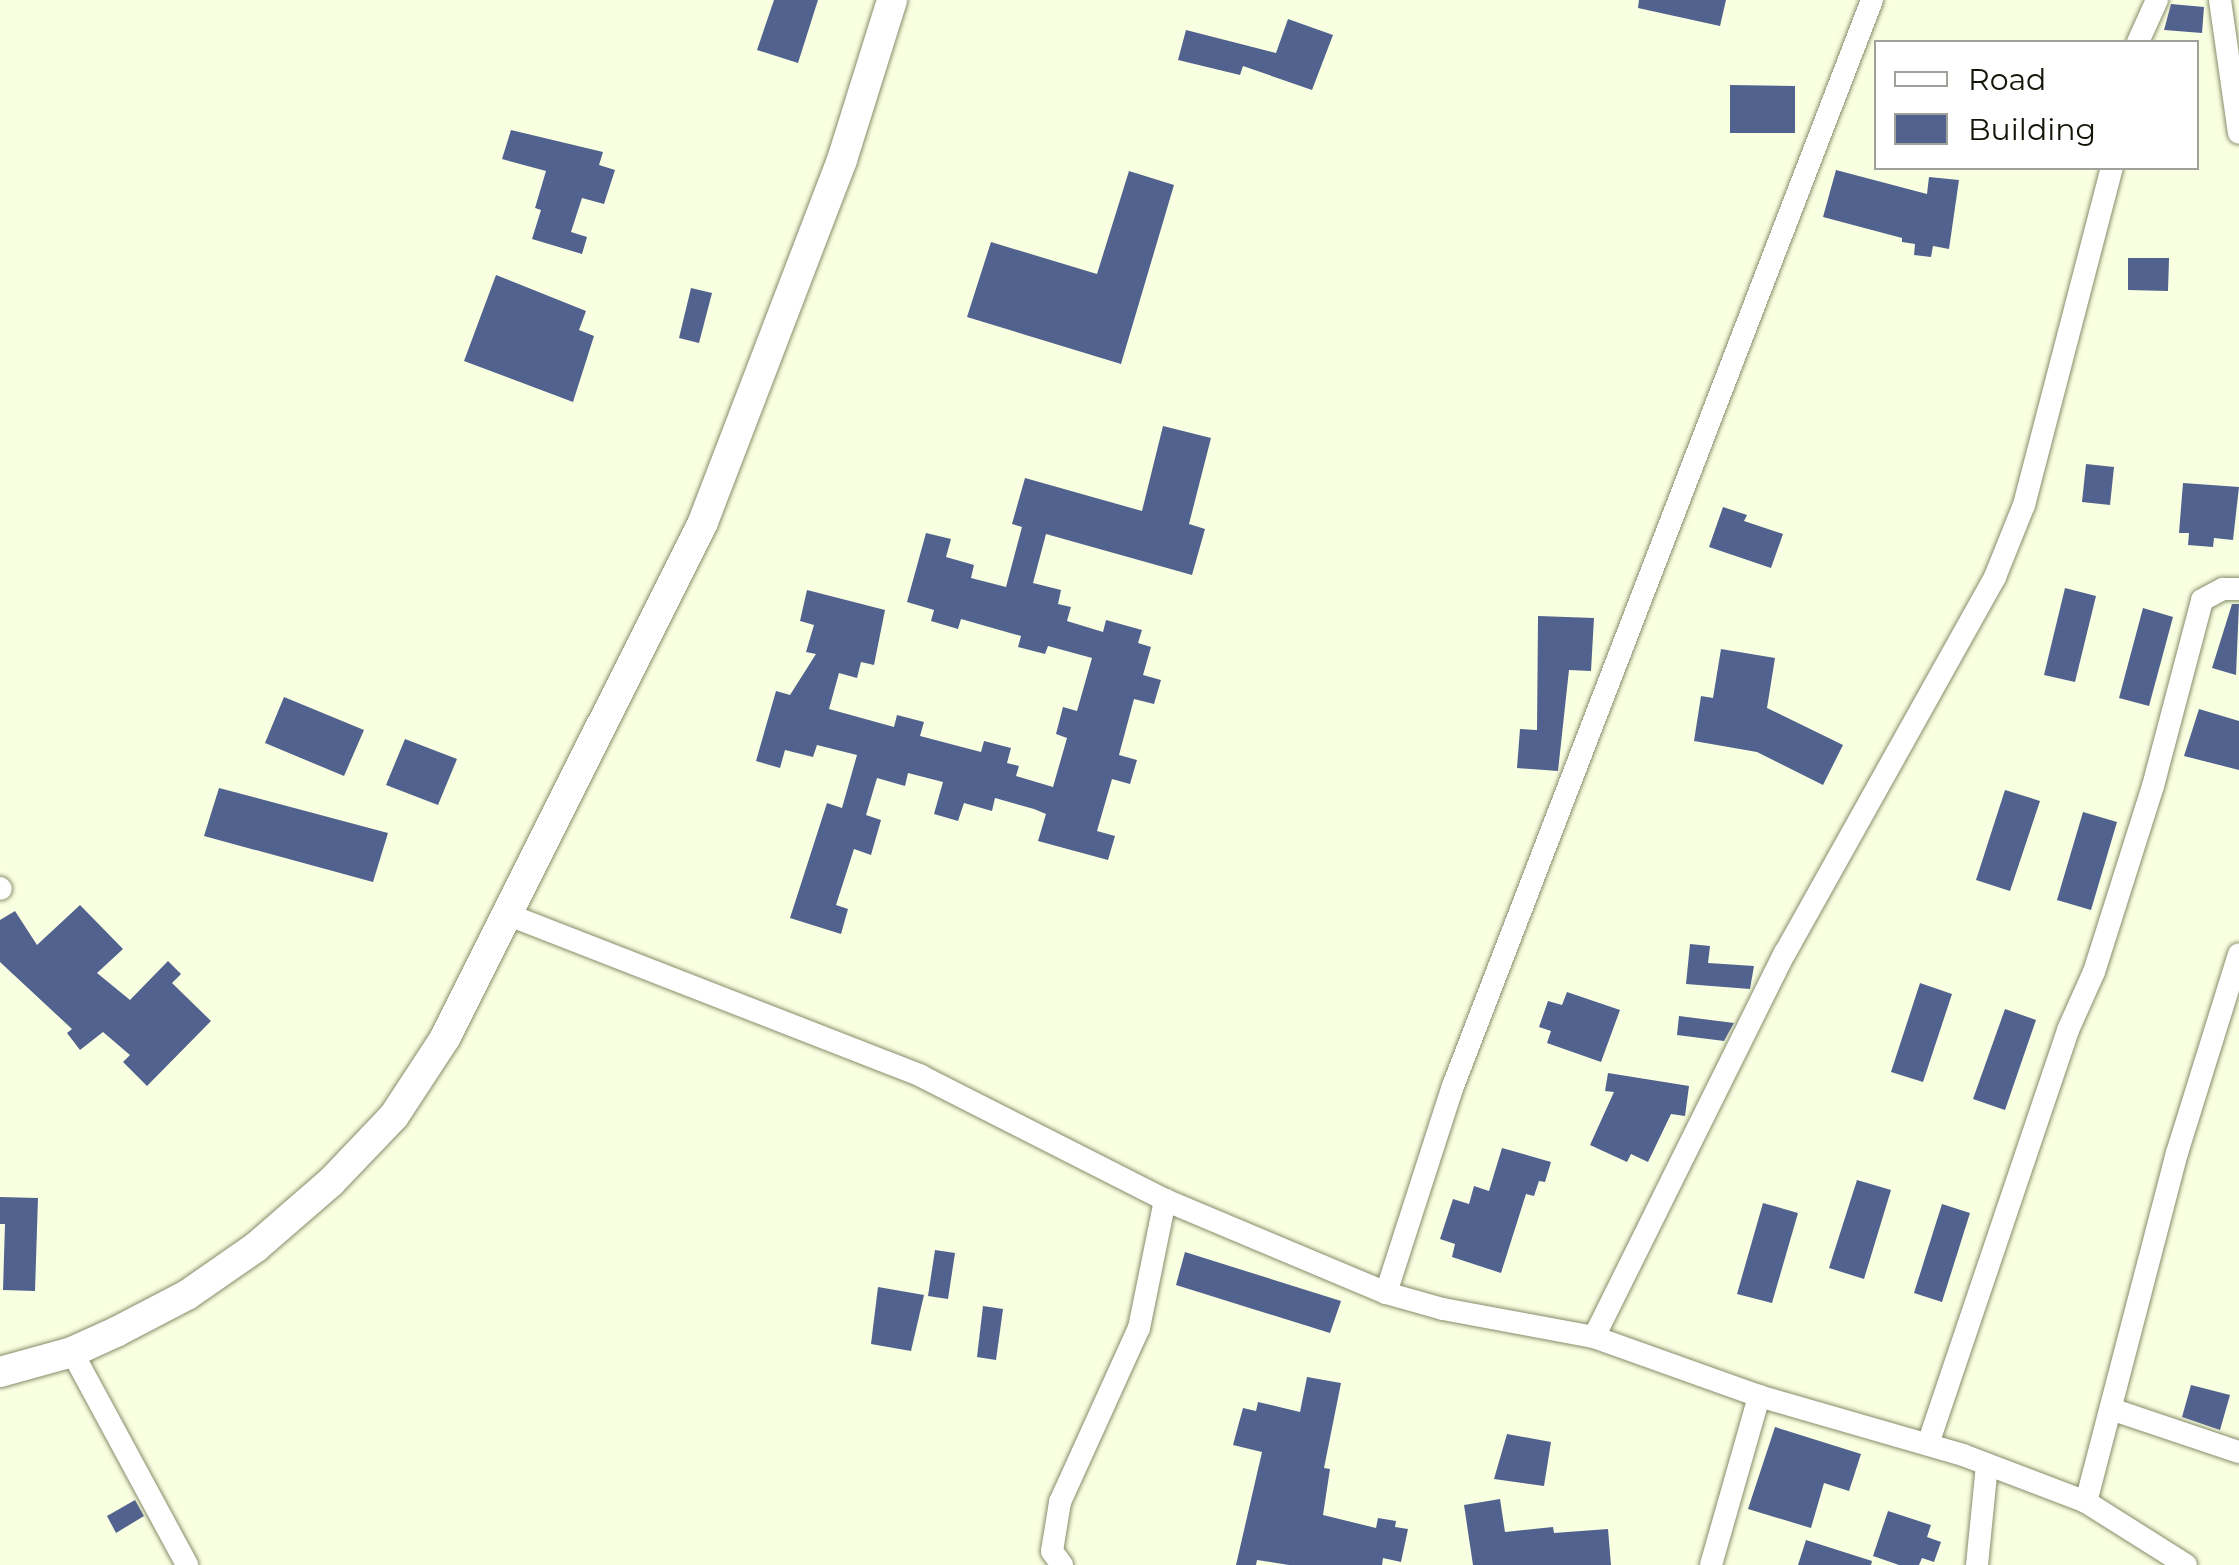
<!DOCTYPE html>
<style>
body{margin:0}
#map{position:relative;width:2239px;height:1565px;overflow:hidden;background:#f9ffe1;font-family:Montserrat,sans-serif}
div>[style]{position:absolute}
[style*='--x']{left:calc(var(--x)*1px);top:calc(var(--y)*1px);width:calc(var(--w)*1px);rotate:calc(var(--a)*1deg)}
.building>*{inset:0;background:#52628f}
.roads{filter:drop-shadow(0 0 2px #868d6a) drop-shadow(0 0 2px #868d6a)}
.minor>*{height:22px;margin:-11px;padding:0 11px;transform-origin:11px;border-radius:11px;background:#fff}
.tertiary>*{height:30px;margin:-15px;padding:0 15px;transform-origin:15px;border-radius:15px;background:#fff}
span{translate:-50% -50%;white-space:nowrap;text-align:center;line-height:1.15;-webkit-text-stroke:8px #fff;paint-order:stroke}
.legend{position:absolute;left:1874px;top:40px;width:325px;height:130px;box-sizing:border-box;background:#fff;border:2px solid #a1a19c;margin:0;padding:12px 18px;list-style:none;font-size:30px;color:#131508}
.legend li{display:flex;align-items:center;gap:20px;height:50px}
.legend b{width:50px;border:2px solid #a1a19c}
</style>
<div id="map">
<div class="building">
<div style="clip-path:polygon(774px 0,818px 0,798px 63px,757px 50px)"></div>
<div style="clip-path:polygon(1639px 0,1726px 0,1720px 26px,1638px 8px)"></div>
<div style="clip-path:polygon(2171px 4px,2204px 7px,2202px 33px,2164px 30px)"></div>
<div style="clip-path:polygon(1288px 19px,1333px 35px,1312px 90px,1243px 66px,1240px 75px,1178px 60px,1186px 30px,1276px 53px)"></div>
<div style="clip-path:polygon(1730px 85px,1795px 86px,1795px 133px,1730px 133px)"></div>
<div style="clip-path:polygon(511px 130px,603px 152px,599px 165px,615px 170px,604px 204px,582px 198px,571px 232px,587px 237px,582px 254px,532px 239px,541px 210px,535px 208px,546px 171px,502px 159px)"></div>
<div style="clip-path:polygon(1836px 170px,1927px 194px,1929px 177px,1959px 180px,1949px 249px,1933px 246px,1931px 257px,1914px 255px,1915px 244px,1902px 242px,1902px 238px,1823px 217px)"></div>
<div style="clip-path:polygon(1129px 171px,1174px 185px,1121px 364px,967px 317px,991px 242px,1097px 274px)"></div>
<div style="clip-path:polygon(2128px 258px,2169px 258px,2168px 291px,2128px 290px)"></div>
<div style="clip-path:polygon(496px 275px,586px 311px,579px 330px,594px 336px,573px 402px,464px 361px)"></div>
<div style="clip-path:polygon(691px 288px,712px 293px,699px 343px,679px 338px)"></div>
<div style="clip-path:polygon(1163px 426px,1211px 438px,1189px 524px,1205px 529px,1192px 575px,1046px 534px,1033px 583px,1061px 590px,1058px 604px,1071px 607px,1067px 621px,1103px 632px,1106px 620px,1142px 630px,1138px 643px,1151px 647px,1143px 675px,1161px 680px,1154px 704px,1134px 699px,1119px 755px,1137px 760px,1130px 784px,1112px 779px,1097px 831px,1115px 836px,1108px 860px,1038px 841px,1046px 814px,1034px 809px,995px 798px,992px 811px,964px 803px,958px 821px,934px 814px,943px 782px,908px 773px,905px 786px,877px 778px,866px 815px,881px 820px,871px 855px,854px 849px,836px 905px,848px 909px,841px 934px,790px 918px,827px 803px,842px 808px,857px 755px,817px 745px,813px 757px,785px 750px,780px 768px,756px 761px,776px 691px,790px 695px,816px 654px,806px 652px,814px 625px,800px 621px,807px 590px,885px 610px,874px 665px,861px 662px,857px 678px,839px 673px,829px 709px,894px 727px,897px 715px,924px 722px,920px 736px,981px 752px,984px 741px,1011px 748px,1007px 763px,1019px 766px,1016px 776px,1053px 787px,1067px 738px,1056px 734px,1063px 707px,1077px 711px,1092px 658px,1048px 646px,1045px 654px,1018px 647px,1021px 636px,961px 619px,958px 629px,931px 621px,934px 610px,907px 602px,926px 533px,951px 539px,946px 557px,974px 565px,971px 578px,1006px 587px,1022px 527px,1012px 524px,1025px 478px,1142px 511px)"></div>
<div style="clip-path:polygon(2086px 464px,2114px 467px,2110px 505px,2082px 502px)"></div>
<div style="clip-path:polygon(2183px 483px,2239px 487px,2233px 540px,2214px 538px,2213px 547px,2188px 545px,2189px 533px,2179px 533px)"></div>
<div style="clip-path:polygon(1723px 507px,1747px 515px,1744px 521px,1783px 534px,1771px 568px,1709px 547px)"></div>
<div style="clip-path:polygon(2065px 588px,2096px 596px,2075px 682px,2044px 675px)"></div>
<div style="clip-path:polygon(2232px 604px,2239px 604px,2236px 675px,2212px 668px)"></div>
<div style="clip-path:polygon(2143px 608px,2173px 617px,2149px 706px,2119px 698px)"></div>
<div style="clip-path:polygon(1538px 616px,1594px 618px,1591px 671px,1569px 670px,1558px 771px,1517px 768px,1520px 729px,1537px 730px)"></div>
<div style="clip-path:polygon(1721px 649px,1775px 658px,1767px 708px,1843px 745px,1823px 785px,1757px 752px,1694px 741px,1701px 696px,1713px 698px)"></div>
<div style="clip-path:polygon(284px 697px,364px 730px,344px 776px,265px 743px)"></div>
<div style="clip-path:polygon(2199px 709px,2239px 721px,2239px 770px,2184px 756px)"></div>
<div style="clip-path:polygon(405px 739px,457px 759px,438px 805px,386px 785px)"></div>
<div style="clip-path:polygon(219px 788px,388px 833px,373px 882px,204px 836px)"></div>
<div style="clip-path:polygon(2005px 790px,2040px 801px,2010px 891px,1976px 880px)"></div>
<div style="clip-path:polygon(2083px 812px,2117px 822px,2091px 910px,2057px 900px)"></div>
<div style="clip-path:polygon(80px 905px,123px 949px,97px 973px,130px 1000px,168px 961px,181px 974px,172px 983px,211px 1021px,147px 1086px,123px 1062px,130px 1055px,103px 1032px,80px 1050px,67px 1033px,72px 1029px,0 962px,0 920px,15px 911px,37px 945px)"></div>
<div style="clip-path:polygon(1690px 944px,1710px 946px,1708px 963px,1754px 966px,1750px 989px,1686px 984px)"></div>
<div style="clip-path:polygon(1920px 983px,1952px 994px,1923px 1082px,1891px 1072px)"></div>
<div style="clip-path:polygon(1567px 992px,1620px 1010px,1601px 1062px,1547px 1043px,1551px 1031px,1539px 1027px,1548px 1001px,1562px 1005px)"></div>
<div style="clip-path:polygon(2005px 1009px,2036px 1020px,2005px 1110px,1973px 1099px)"></div>
<div style="clip-path:polygon(1679px 1016px,1734px 1023px,1724px 1041px,1677px 1035px)"></div>
<div style="clip-path:polygon(1608px 1073px,1689px 1086px,1685px 1116px,1671px 1114px,1648px 1162px,1631px 1154px,1627px 1162px,1590px 1145px,1614px 1092px,1605px 1091px)"></div>
<div style="clip-path:polygon(1502px 1148px,1551px 1162px,1545px 1182px,1539px 1181px,1534px 1196px,1526px 1194px,1501px 1273px,1452px 1257px,1455px 1244px,1440px 1239px,1453px 1199px,1469px 1204px,1474px 1186px,1489px 1191px)"></div>
<div style="clip-path:polygon(1857px 1180px,1891px 1190px,1864px 1279px,1829px 1268px)"></div>
<div style="clip-path:polygon(0 1197px,38px 1198px,35px 1291px,3px 1290px,5px 1224px,0 1224px)"></div>
<div style="clip-path:polygon(1763px 1203px,1798px 1213px,1772px 1303px,1737px 1294px)"></div>
<div style="clip-path:polygon(1942px 1204px,1970px 1213px,1942px 1302px,1914px 1293px)"></div>
<div style="clip-path:polygon(935px 1250px,955px 1253px,948px 1299px,928px 1296px)"></div>
<div style="clip-path:polygon(1185px 1252px,1341px 1301px,1330px 1333px,1176px 1285px)"></div>
<div style="clip-path:polygon(878px 1287px,924px 1295px,911px 1351px,871px 1344px)"></div>
<div style="clip-path:polygon(983px 1306px,1003px 1309px,996px 1360px,977px 1357px)"></div>
<div style="clip-path:polygon(1307px 1377px,1341px 1383px,1324px 1468px,1330px 1469px,1323px 1515px,1376px 1528px,1378px 1518px,1396px 1521px,1395px 1527px,1408px 1529px,1401px 1562px,1383px 1558px,1382px 1565px,1289px 1565px,1257px 1560px,1256px 1565px,1236px 1565px,1262px 1452px,1233px 1445px,1243px 1408px,1256px 1411px,1258px 1402px,1300px 1412px)"></div>
<div style="clip-path:polygon(2191px 1385px,2230px 1395px,2220px 1430px,2182px 1417px)"></div>
<div style="clip-path:polygon(1775px 1427px,1861px 1454px,1849px 1491px,1824px 1483px,1811px 1528px,1748px 1509px)"></div>
<div style="clip-path:polygon(1507px 1434px,1551px 1442px,1544px 1486px,1494px 1479px)"></div>
<div style="clip-path:polygon(1500px 1499px,1505px 1532px,1553px 1527px,1554px 1533px,1608px 1529px,1611px 1565px,1473px 1565px,1464px 1505px)"></div>
<div style="clip-path:polygon(135px 1500px,144px 1516px,116px 1533px,107px 1516px)"></div>
<div style="clip-path:polygon(1888px 1511px,1931px 1525px,1927px 1537px,1941px 1542px,1934px 1562px,1922px 1558px,1919px 1565px,1899px 1565px,1873px 1556px)"></div>
<div style="clip-path:polygon(1806px 1540px,1872px 1561px,1871px 1565px,1798px 1565px)"></div>
</div>
<div class="roads">
<div class="minor">
<div style="--x:2220;--y:0;--w:134;--a:81.9"></div>
<div style="--x:2138;--y:42;--w:46;--a:-65.7"></div>
<div style="--x:0;--y:888;--w:1;--a:45"></div>
<div style="--x:509;--y:915;--w:442;--a:21.3"></div>
<div style="--x:921;--y:1076;--w:274;--a:26.9"></div>
<div style="--x:1165;--y:1200;--w:240;--a:22.8"></div>
<div style="--x:1386;--y:1293;--w:59;--a:15.7"></div>
<div style="--x:1443;--y:1309;--w:154;--a:10.5"></div>
<div style="--x:1594;--y:1337;--w:175;--a:19.7"></div>
<div style="--x:1759;--y:1396;--w:212;--a:16.1"></div>
<div style="--x:1963;--y:1455;--w:132;--a:20.9"></div>
<div style="--x:2086;--y:1502;--w:118;--a:32.2"></div>
<div style="--x:1386;--y:1293;--w:218;--a:-72.1"></div>
<div style="--x:1453;--y:1086;--w:1164;--a:-68.9"></div>
<div style="--x:1594;--y:1337;--w:429;--a:-63.6"></div>
<div style="--x:1785;--y:953;--w:431;--a:-60.8"></div>
<div style="--x:1995;--y:577;--w:78;--a:-68.1"></div>
<div style="--x:2024;--y:505;--w:348;--a:-75.4"></div>
<div style="--x:72;--y:1352;--w:242;--a:61.6"></div>
<div style="--x:2111;--y:1409;--w:135;--a:18.6"></div>
<div style="--x:1928;--y:1444;--w:437;--a:-71.3"></div>
<div style="--x:2068;--y:1030;--w:64;--a:-65.9"></div>
<div style="--x:2094;--y:972;--w:195;--a:-72.4"></div>
<div style="--x:2153;--y:786;--w:192;--a:-75.2"></div>
<div style="--x:2202;--y:600;--w:24;--a:-28"></div>
<div style="--x:2223;--y:589;--w:16;--a:0"></div>
<div style="--x:2086;--y:1502;--w:361;--a:-75.4"></div>
<div style="--x:2177;--y:1153;--w:208;--a:-72.7"></div>
<div style="--x:1062;--y:1565;--w:17;--a:-126"></div>
<div style="--x:1052;--y:1551;--w:50;--a:-80.7"></div>
<div style="--x:1060;--y:1502;--w:191;--a:-65.6"></div>
<div style="--x:1139;--y:1328;--w:131;--a:-78.5"></div>
<div style="--x:1711;--y:1565;--w:176;--a:-74.1"></div>
<div style="--x:1977;--y:1565;--w:101;--a:-84.3"></div>
</div>
<div class="tertiary">
<div style="--x:0;--y:1372;--w:75;--a:-15.5"></div>
<div style="--x:72;--y:1352;--w:48;--a:-24.4"></div>
<div style="--x:116;--y:1332;--w:80;--a:-27.5"></div>
<div style="--x:187;--y:1295;--w:84;--a:-34.8"></div>
<div style="--x:256;--y:1247;--w:99;--a:-40.9"></div>
<div style="--x:331;--y:1182;--w:91;--a:-46.3"></div>
<div style="--x:394;--y:1116;--w:93;--a:-56.8"></div>
<div style="--x:445;--y:1038;--w:577;--a:-63.43"></div>
<div style="--x:703;--y:522;--w:388;--a:-69"></div>
<div style="--x:842;--y:160;--w:168;--a:-72.6"></div>
</div>
</div>
<ul class="legend">
<li><b style="height:12px;background:#fff"></b>Road</li>
<li><b style="height:28px;background:#52628f"></b>Building</li>
</ul>
</div>
